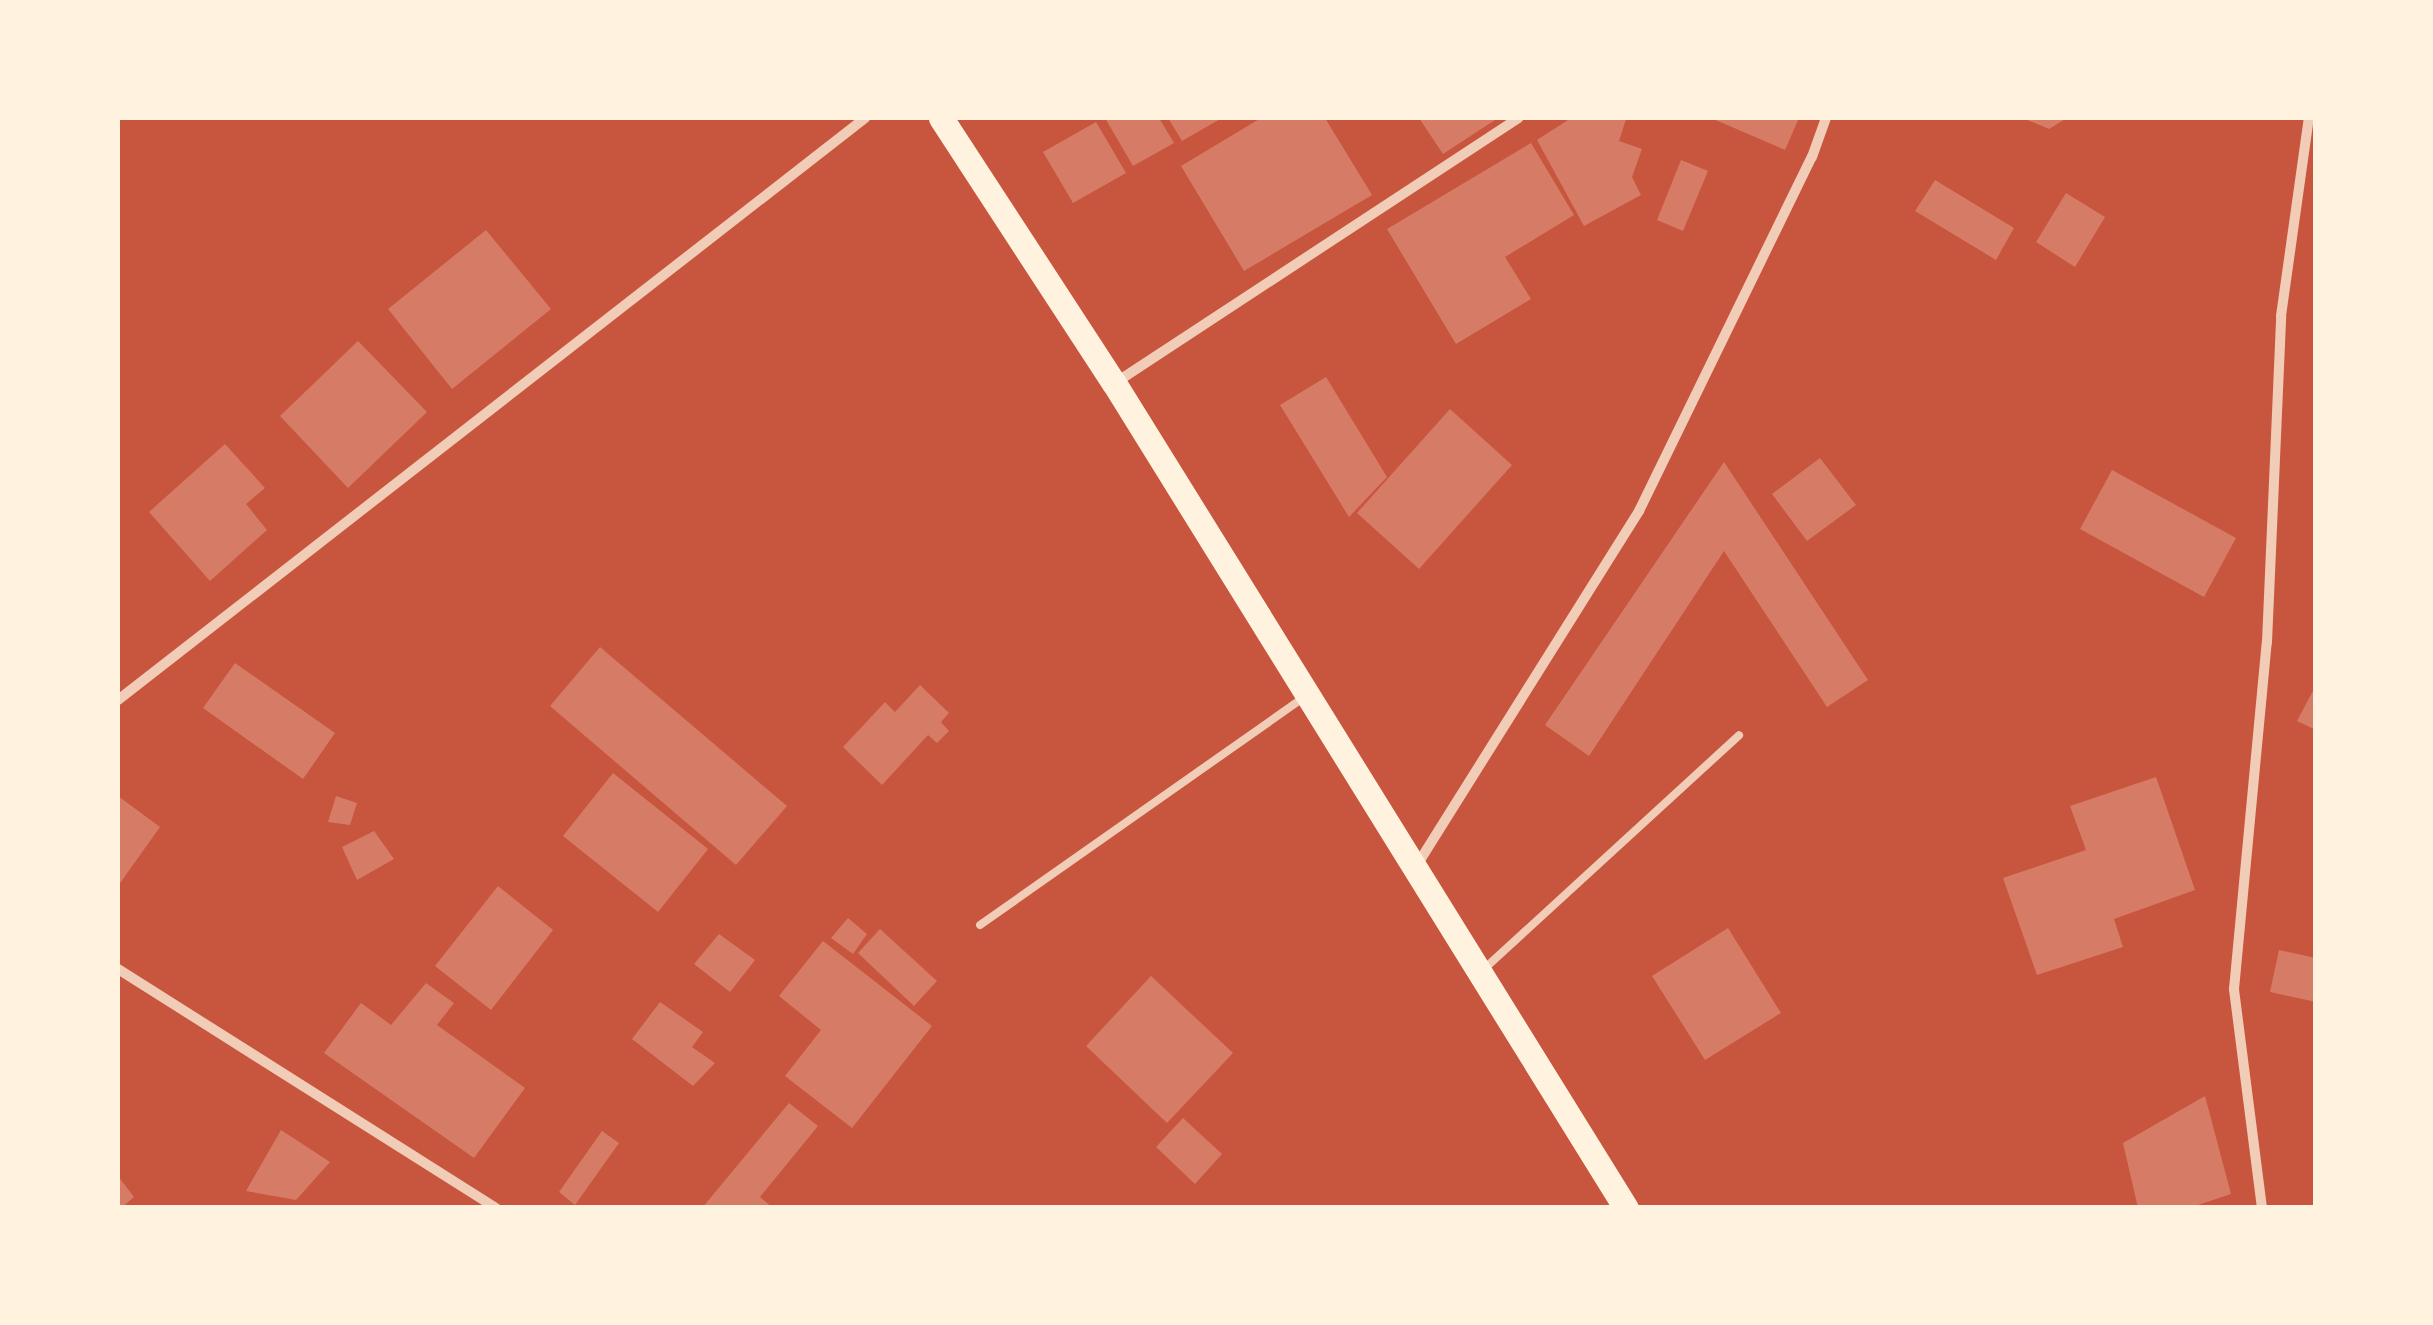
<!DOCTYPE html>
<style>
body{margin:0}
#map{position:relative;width:2433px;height:1325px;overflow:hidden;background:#c8553d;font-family:Poppins,sans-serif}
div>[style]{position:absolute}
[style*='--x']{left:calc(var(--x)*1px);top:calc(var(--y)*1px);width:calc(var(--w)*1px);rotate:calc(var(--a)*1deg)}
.building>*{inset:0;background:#d67c66}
.service>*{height:8px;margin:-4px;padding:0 4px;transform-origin:4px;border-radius:4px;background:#f1ccb7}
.minor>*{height:10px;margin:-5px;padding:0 5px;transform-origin:5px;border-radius:5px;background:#f1ccb7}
.primary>*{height:25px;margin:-12.5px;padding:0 12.5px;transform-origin:12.5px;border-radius:12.5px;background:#fff3e0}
span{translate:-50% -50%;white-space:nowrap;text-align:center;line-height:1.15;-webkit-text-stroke:10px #fff3e0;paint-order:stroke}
.frame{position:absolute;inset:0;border:120px solid #fff3e0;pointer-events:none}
</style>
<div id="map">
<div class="building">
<div style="clip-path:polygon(1105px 118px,1159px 118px,1174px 143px,1133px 166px)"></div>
<div style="clip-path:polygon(1168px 118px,1222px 118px,1182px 141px)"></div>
<div style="clip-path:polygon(1261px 118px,1325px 118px,1372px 195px,1244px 271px,1181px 166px)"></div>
<div style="clip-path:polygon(1419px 118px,1498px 118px,1443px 154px)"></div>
<div style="clip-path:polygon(1571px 118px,1626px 119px,1619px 141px,1642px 149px,1632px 177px,1641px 195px,1584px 226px,1537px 140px)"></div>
<div style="clip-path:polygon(1711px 118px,1799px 118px,1785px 150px)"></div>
<div style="clip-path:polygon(2023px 118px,2067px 118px,2049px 129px)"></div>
<div style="clip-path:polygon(1096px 122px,1126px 173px,1073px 203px,1043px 152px)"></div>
<div style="clip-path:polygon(1531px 143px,1574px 215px,1505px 257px,1531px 299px,1456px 344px,1387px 229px)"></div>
<div style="clip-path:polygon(1681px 160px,1708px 171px,1683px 231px,1657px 220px)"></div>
<div style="clip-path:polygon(1935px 180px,2014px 228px,1996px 260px,1915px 211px)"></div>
<div style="clip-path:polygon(2066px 193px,2105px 217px,2075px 267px,2036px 242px)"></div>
<div style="clip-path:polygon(486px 230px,551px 309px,452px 389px,388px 309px)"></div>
<div style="clip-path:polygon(358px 341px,427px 412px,348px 488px,280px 416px)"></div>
<div style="clip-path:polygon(1326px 377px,1387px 477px,1349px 517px,1280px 405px)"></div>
<div style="clip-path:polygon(1450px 409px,1512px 465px,1419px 569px,1357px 513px)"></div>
<div style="clip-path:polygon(225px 444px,265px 488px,246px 504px,267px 530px,210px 581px,149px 512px)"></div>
<div style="clip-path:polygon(1820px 458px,1856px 505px,1807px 541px,1772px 494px)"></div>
<div style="clip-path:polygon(1724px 462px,1868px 680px,1827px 707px,1724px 551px,1589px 756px,1545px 725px)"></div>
<div style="clip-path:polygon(2112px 470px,2236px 538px,2204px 597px,2080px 529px)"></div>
<div style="clip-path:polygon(600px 647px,787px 806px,736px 865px,550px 706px)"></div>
<div style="clip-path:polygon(235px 663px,335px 733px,303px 779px,203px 708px)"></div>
<div style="clip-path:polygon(920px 685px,949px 713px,941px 722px,949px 731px,937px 743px,928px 735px,882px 785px,843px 747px,885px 702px,895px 712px)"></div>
<div style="clip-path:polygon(2316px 685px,2316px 730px,2297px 721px)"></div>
<div style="clip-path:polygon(613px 773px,708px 849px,658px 912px,563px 836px)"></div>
<div style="clip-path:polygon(2156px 777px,2195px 890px,2114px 919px,2123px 947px,2037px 975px,2003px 878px,2086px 850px,2070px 806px)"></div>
<div style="clip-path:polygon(118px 796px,160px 827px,118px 886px)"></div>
<div style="clip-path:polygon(336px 796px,357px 803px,350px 825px,328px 822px)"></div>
<div style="clip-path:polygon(374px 831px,394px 859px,357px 880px,342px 847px)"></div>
<div style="clip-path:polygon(498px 886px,553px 930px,491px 1010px,435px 966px)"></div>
<div style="clip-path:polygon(848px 918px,867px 934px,853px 954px,831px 938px)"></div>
<div style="clip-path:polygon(1728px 928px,1781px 1013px,1705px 1060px,1652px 976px)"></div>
<div style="clip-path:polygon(880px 929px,937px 981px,914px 1006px,858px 953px)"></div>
<div style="clip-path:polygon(719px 934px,755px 960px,730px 992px,694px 964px)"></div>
<div style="clip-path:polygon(823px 941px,932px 1026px,852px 1128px,785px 1076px,821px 1030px,779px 996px)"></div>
<div style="clip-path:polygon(2279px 950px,2316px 958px,2316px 1002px,2270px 992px)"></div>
<div style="clip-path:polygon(1151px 976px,1233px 1053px,1167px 1123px,1086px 1046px)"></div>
<div style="clip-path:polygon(426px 983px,454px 1003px,437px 1025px,525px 1088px,474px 1158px,324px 1053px,361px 1003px,391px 1025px)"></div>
<div style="clip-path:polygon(660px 1002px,703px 1032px,692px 1047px,715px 1063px,693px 1086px,632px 1039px)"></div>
<div style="clip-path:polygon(2205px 1096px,2231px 1194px,2189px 1208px,2138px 1208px,2123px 1143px)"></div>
<div style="clip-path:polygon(789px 1103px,818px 1126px,760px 1197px,773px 1208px,702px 1208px)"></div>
<div style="clip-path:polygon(1183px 1118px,1222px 1154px,1195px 1184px,1156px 1147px)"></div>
<div style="clip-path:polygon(281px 1130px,330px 1162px,296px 1200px,246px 1191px)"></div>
<div style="clip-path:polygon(602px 1131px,619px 1143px,575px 1205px,559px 1192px)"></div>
<div style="clip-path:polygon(118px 1176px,134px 1197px,121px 1208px,118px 1208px)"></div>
</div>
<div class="service">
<div style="--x:980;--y:925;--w:396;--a:-35.1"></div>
<div style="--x:1484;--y:969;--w:346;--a:-42.5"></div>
</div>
<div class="minor">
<div style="--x:1115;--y:383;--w:483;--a:-33.3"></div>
<div style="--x:118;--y:700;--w:947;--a:-37.92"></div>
<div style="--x:1417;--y:865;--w:418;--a:-57.9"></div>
<div style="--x:1639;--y:511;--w:394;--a:-64"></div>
<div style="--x:1812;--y:157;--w:41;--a:-70.3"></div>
<div style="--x:118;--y:969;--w:447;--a:32.3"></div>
<div style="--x:2262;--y:1208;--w:221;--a:-97.3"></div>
<div style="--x:2234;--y:989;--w:349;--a:-84.6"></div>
<div style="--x:2267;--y:642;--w:326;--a:-87.5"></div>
<div style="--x:2281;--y:316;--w:200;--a:-82"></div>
</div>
<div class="primary">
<div style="--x:941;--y:118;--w:316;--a:56.9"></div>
<div style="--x:1114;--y:383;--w:971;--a:58.18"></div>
</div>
<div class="frame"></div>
</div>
